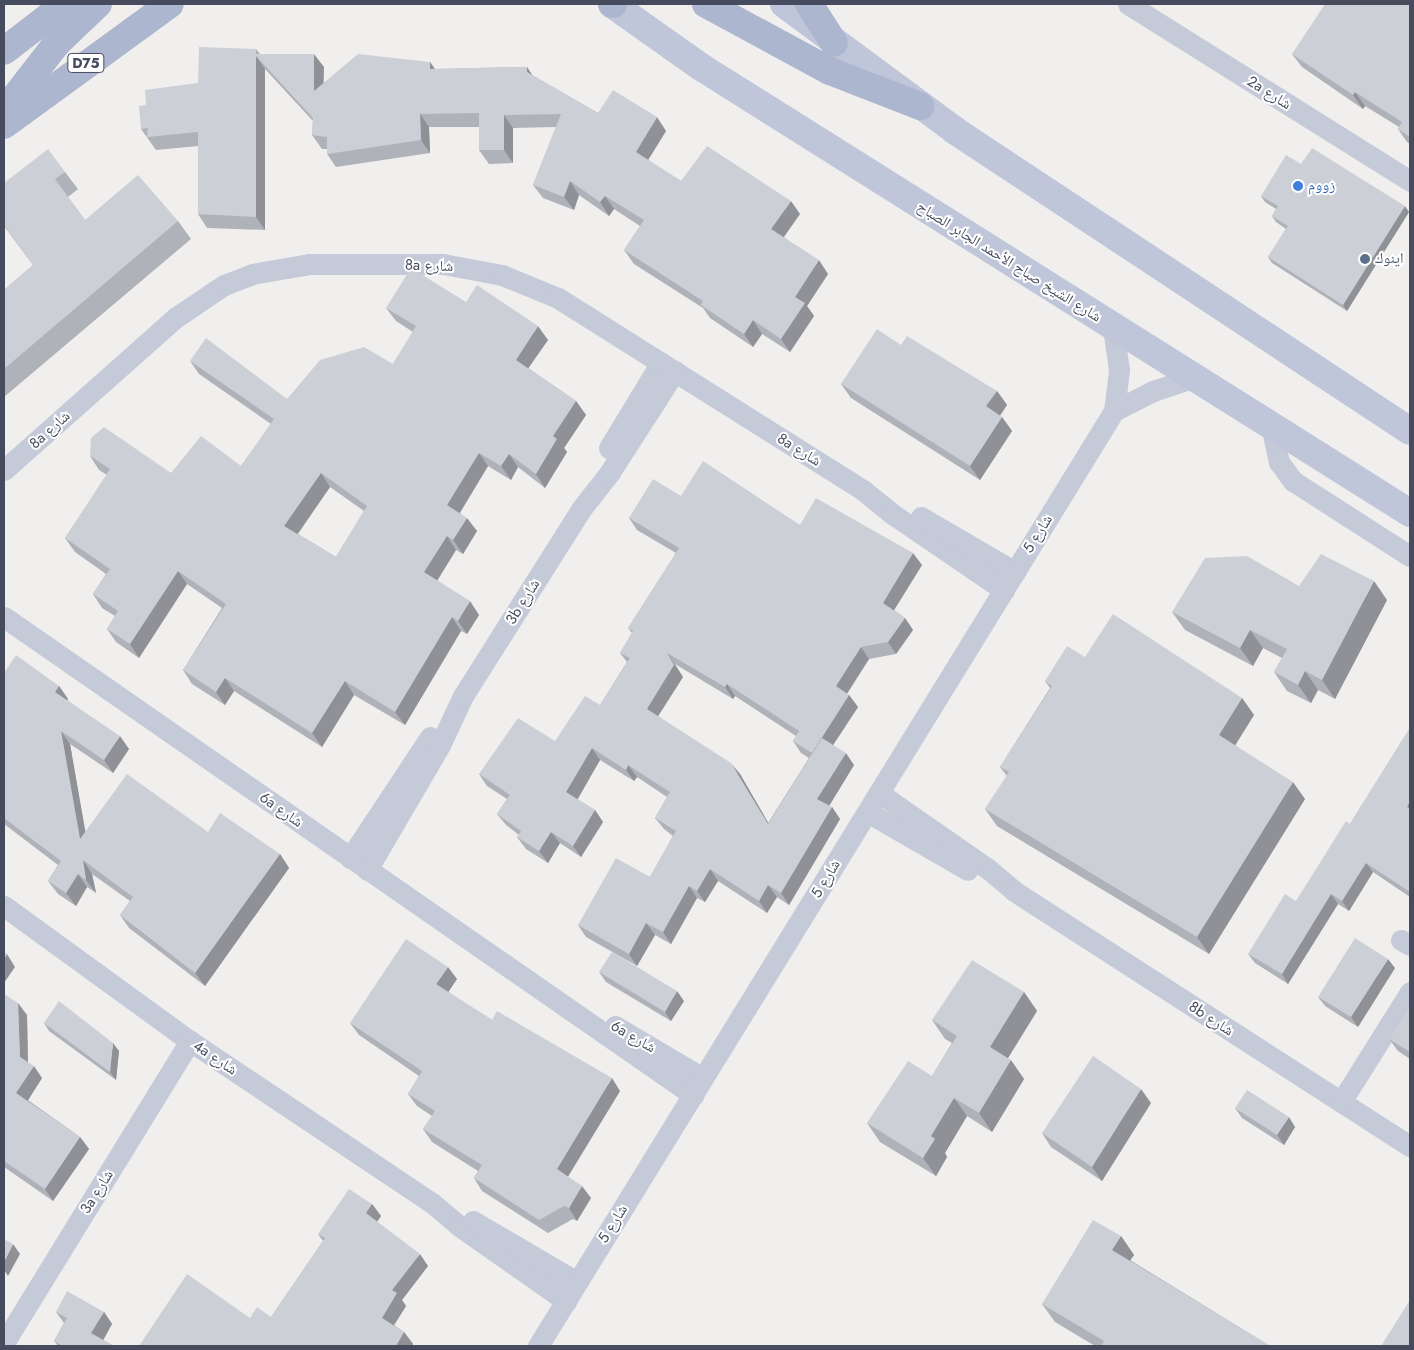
<!DOCTYPE html>
<meta charset="utf-8">
<style>
body{margin:0}
#map{position:relative;width:1414px;height:1350px;overflow:hidden;background:#f1efee;font-family:Jost,"Noto Naskh Arabic",sans-serif}
div>[style]{position:absolute}
[style*='--x']{left:calc(var(--x)*1px);top:calc(var(--y)*1px);width:calc(var(--w)*1px);rotate:calc(var(--a)*1deg)}
.minor>*{height:21px;margin:-10.5px;padding:0 10.5px;transform-origin:10.5px;border-radius:10.5px;background:#c4cad7}
.secondary>*{height:28px;margin:-14px;padding:0 14px;transform-origin:14px;border-radius:14px;background:#c0c6d9}
.primary>*{height:28px;margin:-14px;padding:0 14px;transform-origin:14px;border-radius:14px;background:#adb6cf}
.wall>*{inset:0;background:#b0b2b9}
.shaded-wall>*{inset:0;background:#909196}
.building>*{inset:0;background:#cdcfd7}
.dots>*{width:14px;height:14px;translate:-50% -50%;box-sizing:border-box;border:2px solid #fff;border-radius:50%}
span{translate:-50% -50%;white-space:nowrap;text-align:center;line-height:1.15;-webkit-text-stroke:4px #fff;paint-order:stroke}
.shield-label span{padding:1px 4px;background:#fff;border:1px solid;border-radius:4px;-webkit-text-stroke-width:0}
.shield-label{font-size:14px;color:#464c5d;font-weight:700}
.street-label{font-size:15px;color:#464c5d}
.shop-label{font-size:15px;color:#366cbe}
.left{translate:0 -50%;text-align:left}
.service-label{font-size:15px;color:#4e5e75}
.frame{position:absolute;inset:0;border:5px solid #464c5d;pointer-events:none}
</style>
<div id="map">
<div class="minor">
<div style="--x:1128;--y:4;--w:333;--a:32.1"></div>
<div style="--x:1114;--y:411;--w:44;--a:-27.1"></div>
<div style="--x:1153;--y:391;--w:44;--a:-18.4"></div>
<div style="--x:1271;--y:425;--w:38;--a:78"></div>
<div style="--x:1279;--y:462;--w:24;--a:54"></div>
<div style="--x:1293;--y:481;--w:139;--a:32.7"></div>
<div style="--x:609;--y:448;--w:100;--a:-58.8"></div>
<div style="--x:4;--y:470;--w:229;--a:-41.6"></div>
<div style="--x:175;--y:318;--w:59;--a:-34"></div>
<div style="--x:224;--y:285;--w:30;--a:-21"></div>
<div style="--x:252;--y:274;--w:59;--a:-9.8"></div>
<div style="--x:310;--y:264;--w:133;--a:0"></div>
<div style="--x:443;--y:264;--w:60;--a:10.6"></div>
<div style="--x:502;--y:275;--w:61;--a:22.3"></div>
<div style="--x:558;--y:298;--w:362;--a:32.2"></div>
<div style="--x:864;--y:491;--w:35;--a:39"></div>
<div style="--x:891;--y:513;--w:137;--a:34.3"></div>
<div style="--x:921;--y:517;--w:109;--a:30.3"></div>
<div style="--x:4;--y:617;--w:839;--a:34.75"></div>
<div style="--x:879;--y:793;--w:131;--a:34.8"></div>
<div style="--x:987;--y:868;--w:35;--a:40"></div>
<div style="--x:1014;--y:891;--w:471;--a:32.8"></div>
<div style="--x:867;--y:812;--w:116;--a:29.9"></div>
<div style="--x:350;--y:858;--w:145;--a:-56.5"></div>
<div style="--x:367;--y:870;--w:145;--a:-59.7"></div>
<div style="--x:440;--y:745;--w:54;--a:-64.9"></div>
<div style="--x:463;--y:696;--w:222;--a:-57.7"></div>
<div style="--x:582;--y:508;--w:46;--a:-52.1"></div>
<div style="--x:610;--y:472;--w:120;--a:-57.2"></div>
<div style="--x:4;--y:906;--w:230;--a:36"></div>
<div style="--x:190;--y:1041;--w:291;--a:33.8"></div>
<div style="--x:432;--y:1203;--w:35;--a:40"></div>
<div style="--x:459;--y:1226;--w:131;--a:35"></div>
<div style="--x:1401;--y:940;--w:10;--a:29"></div>
<div style="--x:615;--y:1026;--w:102;--a:30.6"></div>
<div style="--x:1341;--y:1102;--w:130;--a:-57.9"></div>
<div style="--x:473;--y:1221;--w:121;--a:30.4"></div>
<div style="--x:4;--y:1343;--w:355;--a:-58.4"></div>
<div style="--x:538;--y:1346;--w:1098;--a:-58.37"></div>
<div style="--x:1114;--y:411;--w:41;--a:-83"></div>
<div style="--x:1119;--y:370;--w:42;--a:-98.1"></div>
</div>
<div class="secondary">
<div style="--x:612;--y:4;--w:109;--a:35.3"></div>
<div style="--x:701;--y:67;--w:838;--a:32.17"></div>
<div style="--x:784;--y:4;--w:212;--a:36.5"></div>
<div style="--x:954;--y:130;--w:546;--a:33.43"></div>
</div>
<div class="primary">
<div style="--x:612;--y:4;--w:1;--a:0"></div>
<div style="--x:706;--y:4;--w:141;--a:28.4"></div>
<div style="--x:830;--y:71;--w:97;--a:21.3"></div>
<div style="--x:809;--y:4;--w:46;--a:57.3"></div>
<div style="--x:4;--y:51;--w:77;--a:-37.6"></div>
<div style="--x:4;--y:111;--w:88;--a:-52"></div>
<div style="--x:58;--y:42;--w:55;--a:-43.5"></div>
<div style="--x:4;--y:125;--w:205;--a:-36.1"></div>
</div>
<div class="wall">
<div style="clip-path:polygon(1410px 4px,1410px 144px,1407px 142px,1398px 129px,1399px 127px,1365px 106px,1363px 109px,1302px 67px,1292px 54px)"></div>
<div style="clip-path:polygon(256px 49px,260px 54px,324px 67px,323px 83px,430px 62px,435px 69px,527px 67px,532px 75px,598px 113px,666px 131px,648px 160px,681px 181px,800px 214px,784px 237px,828px 274px,807px 306px,814px 316px,790px 352px,762px 334px,753px 347px,710px 318px,703px 308px,634px 264px,624px 250px,640px 226px,614px 209px,609px 216px,579px 195px,574px 210px,543px 198px,533px 185px,556px 127px,513px 128px,513px 163px,489px 164px,479px 150px,479px 127px,429px 127px,430px 153px,336px 167px,327px 154px,327px 149px,322px 149px,312px 135px,313px 121px,265px 69px,265px 230px,207px 228px,198px 214px,198px 146px,156px 150px,141px 129px,146px 105px,198px 83px)"></div>
<div style="clip-path:polygon(1301px 164px,1409px 212px,1347px 311px,1272px 263px,1268px 257px,1286px 229px,1276px 222px,1272px 216px,1276px 209px,1265px 202px,1261px 196px)"></div>
<div style="clip-path:polygon(65px 172px,78px 189px,68px 197px,85px 220px,178px 221px,191px 239px,4px 397px,4px 290px,33px 265px,4px 226px,4px 183px)"></div>
<div style="clip-path:polygon(evenodd,466px 302px,548px 340px,528px 368px,576px 401px,586px 415px,564px 448px,567px 452px,545px 488px,518px 467px,511px 480px,488px 466px,460px 513px,477px 531px,463px 554px,456px 550px,437px 580px,479px 615px,467px 634px,461px 631px,405px 725px,354px 695px,322px 747px,234px 691px,225px 705px,192px 684px,183px 670px,222px 608px,187px 584px,139px 658px,116px 642px,107px 629px,115px 616px,102px 608px,93px 594px,106px 574px,75px 552px,65px 538px,107px 475px,99px 470px,90px 456px,171px 473px,241px 466px,271px 424px,199px 374px,190px 361px,287px 399px,393px 364px,413px 332px,396px 321px,386px 308px,466px 302px,330px 487px,364px 511px,336px 557px,298px 534px,330px 487px)"></div>
<div style="clip-path:polygon(901px 345px,997px 391px,1007px 405px,1000px 416px,1002px 417px,1012px 431px,980px 480px,851px 398px,841px 384px)"></div>
<div style="clip-path:polygon(evenodd,681px 496px,800px 525px,922px 565px,894px 610px,905px 618px,913px 630px,896px 654px,869px 659px,847px 694px,849px 695px,858px 707px,833px 745px,854px 765px,829px 806px,832px 807px,840px 819px,789px 905px,777px 897px,767px 913px,718px 881px,705px 902px,697px 898px,671px 944px,655px 935px,637px 966px,586px 937px,578px 925px,650px 877px,673px 836px,664px 829px,655px 818px,667px 797px,637px 777px,634px 781px,600px 760px,577px 799px,595px 810px,603px 822px,581px 857px,560px 843px,548px 863px,526px 849px,517px 837px,519px 835px,506px 825px,497px 814px,507px 799px,487px 786px,479px 774px,555px 741px,600px 705px,627px 662px,620px 653px,632px 633px,628px 628px,676px 553px,637px 530px,629px 518px,681px 496px,675px 664px,733px 699px,735px 696px,796px 736px,793px 741px,801px 753px,809px 758px,768px 823px,740px 774px,658px 716px,683px 677px,675px 664px)"></div>
<div style="clip-path:polygon(1299px 586px,1387px 600px,1335px 699px,1318px 690px,1311px 703px,1287px 691px,1274px 672px,1282px 658px,1263px 648px,1253px 666px,1185px 630px,1172px 612px)"></div>
<div style="clip-path:polygon(1085px 657px,1242px 698px,1254px 715px,1235px 745px,1305px 799px,1209px 954px,997px 826px,985px 809px,1007px 776px,1000px 767px,1050px 688px,1045px 681px)"></div>
<div style="clip-path:polygon(4px 673px,59px 686px,68px 699px,67px 700px,129px 749px,113px 773px,70px 744px,85px 832px,208px 832px,280px 854px,289px 868px,205px 986px,129px 928px,120px 915px,130px 901px,92px 874px,96px 893px,87px 887px,76px 906px,58px 894px,48px 881px,58px 865px,4px 824px)"></div>
<div style="clip-path:polygon(1410px 728px,1410px 897px,1373px 872px,1349px 911px,1338px 904px,1288px 984px,1255px 963px,1248px 954px,1296px 901px,1350px 824px)"></div>
<div style="clip-path:polygon(1395px 968px,1358px 1027px,1325px 1006px,1318px 997px)"></div>
<div style="clip-path:polygon(599px 972px,684px 1001px,671px 1021px,606px 982px)"></div>
<div style="clip-path:polygon(457px 979px,448px 992px,492px 1020px,620px 1091px,568px 1177px,591px 1198px,577px 1221px,573px 1219px,548px 1233px,482px 1191px,474px 1178px,478px 1171px,432px 1142px,423px 1129px,432px 1116px,417px 1106px,408px 1094px,419px 1076px,359px 1035px,350px 1023px)"></div>
<div style="clip-path:polygon(1024px 992px,1037px 1011px,1008px 1058px,1024px 1079px,992px 1132px,967px 1116px,945px 1153px,947px 1157px,936px 1176px,880px 1142px,867px 1123px,932px 1076px,952px 1043px,945px 1039px,932px 1020px)"></div>
<div style="clip-path:polygon(4px 994px,27px 1015px,28px 1063px,42px 1078px,28px 1100px,80px 1137px,89px 1149px,53px 1201px,4px 1167px)"></div>
<div style="clip-path:polygon(1410px 1005px,1410px 1059px,1398px 1051px,1389px 1039px)"></div>
<div style="clip-path:polygon(44px 1023px,119px 1051px,116px 1080px,49px 1031px)"></div>
<div style="clip-path:polygon(1151px 1103px,1102px 1181px,1051px 1147px,1042px 1133px)"></div>
<div style="clip-path:polygon(1235px 1108px,1295px 1127px,1284px 1145px,1242px 1118px)"></div>
<div style="clip-path:polygon(372px 1204px,381px 1216px,377px 1222px,428px 1266px,402px 1300px,406px 1306px,394px 1325px,404px 1332px,413px 1344px,412px 1346px,139px 1346px,250px 1318px,271px 1317px,323px 1241px,318px 1234px)"></div>
<div style="clip-path:polygon(1121px 1236px,1134px 1255px,1130px 1260px,1270px 1346px,1095px 1346px,1055px 1322px,1042px 1304px)"></div>
<div style="clip-path:polygon(56px 1312px,104px 1312px,112px 1324px,103px 1340px,114px 1346px,58px 1346px,54px 1341px,64px 1323px)"></div>
</div>
<div class="shaded-wall">
<div style="clip-path:polygon(314px 54px,324px 67px,323px 105px,314px 91px)"></div>
<div style="clip-path:polygon(256px 56px,265px 69px,265px 230px,256px 217px)"></div>
<div style="clip-path:polygon(430px 62px,439px 75px,430px 69px)"></div>
<div style="clip-path:polygon(527px 67px,536px 81px,527px 72px)"></div>
<div style="clip-path:polygon(1355px 92px,1365px 106px,1363px 109px,1353px 95px)"></div>
<div style="clip-path:polygon(420px 114px,429px 127px,430px 153px,421px 140px)"></div>
<div style="clip-path:polygon(504px 115px,513px 128px,513px 163px,504px 150px)"></div>
<div style="clip-path:polygon(657px 117px,666px 131px,645px 165px,636px 152px)"></div>
<div style="clip-path:polygon(570px 181px,579px 195px,574px 210px,564px 197px)"></div>
<div style="clip-path:polygon(605px 196px,614px 209px,609px 216px,600px 202px)"></div>
<div style="clip-path:polygon(791px 201px,800px 214px,780px 242px,771px 229px)"></div>
<div style="clip-path:polygon(1405px 206px,1409px 212px,1347px 311px,1343px 305px)"></div>
<div style="clip-path:polygon(819px 260px,828px 274px,807px 306px,814px 316px,790px 352px,781px 339px,795px 297px)"></div>
<div style="clip-path:polygon(753px 320px,762px 334px,753px 347px,744px 334px)"></div>
<div style="clip-path:polygon(538px 326px,548px 340px,525px 373px,516px 360px)"></div>
<div style="clip-path:polygon(997px 391px,1007px 405px,996px 421px,986px 406px)"></div>
<div style="clip-path:polygon(576px 401px,586px 415px,564px 448px,567px 452px,545px 488px,536px 474px,553px 436px)"></div>
<div style="clip-path:polygon(1002px 417px,1012px 431px,980px 480px,970px 466px)"></div>
<div style="clip-path:polygon(479px 453px,488px 466px,456px 519px,447px 505px)"></div>
<div style="clip-path:polygon(509px 454px,518px 467px,511px 480px,501px 466px)"></div>
<div style="clip-path:polygon(321px 473px,330px 487px,294px 539px,284px 526px)"></div>
<div style="clip-path:polygon(467px 518px,477px 531px,463px 554px,453px 540px)"></div>
<div style="clip-path:polygon(447px 536px,456px 550px,434px 586px,424px 572px)"></div>
<div style="clip-path:polygon(913px 553px,922px 565px,891px 615px,883px 603px)"></div>
<div style="clip-path:polygon(178px 571px,187px 584px,139px 658px,130px 644px)"></div>
<div style="clip-path:polygon(1374px 581px,1387px 600px,1335px 699px,1322px 680px)"></div>
<div style="clip-path:polygon(470px 601px,479px 615px,467px 634px,458px 621px)"></div>
<div style="clip-path:polygon(452px 617px,461px 631px,405px 725px,395px 712px)"></div>
<div style="clip-path:polygon(905px 618px,913px 630px,896px 654px,888px 642px)"></div>
<div style="clip-path:polygon(1250px 630px,1263px 648px,1253px 666px,1240px 648px)"></div>
<div style="clip-path:polygon(861px 647px,869px 659px,844px 698px,836px 686px)"></div>
<div style="clip-path:polygon(667px 653px,683px 677px,655px 721px,647px 709px)"></div>
<div style="clip-path:polygon(1305px 671px,1318px 690px,1311px 703px,1298px 685px)"></div>
<div style="clip-path:polygon(225px 678px,234px 691px,225px 705px,216px 692px)"></div>
<div style="clip-path:polygon(345px 681px,354px 695px,322px 747px,312px 733px)"></div>
<div style="clip-path:polygon(727px 684px,735px 696px,733px 699px,725px 687px)"></div>
<div style="clip-path:polygon(59px 686px,68px 699px,64px 705px,55px 692px)"></div>
<div style="clip-path:polygon(849px 695px,858px 707px,820px 765px,812px 753px)"></div>
<div style="clip-path:polygon(1242px 698px,1254px 715px,1231px 752px,1219px 735px)"></div>
<div style="clip-path:polygon(61px 731px,70px 744px,89px 852px,80px 839px)"></div>
<div style="clip-path:polygon(120px 736px,129px 749px,113px 773px,104px 760px)"></div>
<div style="clip-path:polygon(592px 748px,600px 760px,575px 804px,566px 792px)"></div>
<div style="clip-path:polygon(846px 753px,854px 765px,826px 811px,817px 799px)"></div>
<div style="clip-path:polygon(731px 763px,740px 774px,776px 836px,768px 824px)"></div>
<div style="clip-path:polygon(628px 765px,637px 777px,634px 781px,626px 770px)"></div>
<div style="clip-path:polygon(1293px 782px,1305px 799px,1209px 954px,1197px 937px)"></div>
<div style="clip-path:polygon(1410px 801px,1410px 811px,1407px 807px)"></div>
<div style="clip-path:polygon(832px 807px,840px 819px,789px 905px,781px 893px)"></div>
<div style="clip-path:polygon(595px 810px,603px 822px,581px 857px,573px 846px)"></div>
<div style="clip-path:polygon(551px 832px,560px 843px,548px 863px,539px 851px)"></div>
<div style="clip-path:polygon(280px 854px,289px 868px,205px 986px,195px 973px)"></div>
<div style="clip-path:polygon(83px 860px,92px 874px,96px 893px,86px 880px)"></div>
<div style="clip-path:polygon(1366px 863px,1373px 872px,1349px 911px,1342px 901px)"></div>
<div style="clip-path:polygon(710px 869px,718px 881px,705px 902px,697px 891px)"></div>
<div style="clip-path:polygon(78px 874px,87px 887px,76px 906px,66px 893px)"></div>
<div style="clip-path:polygon(768px 885px,777px 897px,767px 913px,759px 901px)"></div>
<div style="clip-path:polygon(689px 886px,697px 898px,671px 944px,663px 932px)"></div>
<div style="clip-path:polygon(1331px 894px,1338px 904px,1288px 984px,1282px 974px)"></div>
<div style="clip-path:polygon(646px 923px,655px 935px,637px 966px,629px 954px)"></div>
<div style="clip-path:polygon(7px 954px,15px 967px,4px 983px,4px 959px)"></div>
<div style="clip-path:polygon(1388px 959px,1395px 968px,1358px 1027px,1351px 1017px)"></div>
<div style="clip-path:polygon(448px 967px,457px 979px,445px 997px,436px 984px)"></div>
<div style="clip-path:polygon(677px 991px,684px 1001px,671px 1021px,665px 1012px)"></div>
<div style="clip-path:polygon(1024px 992px,1037px 1011px,1003px 1066px,990px 1047px)"></div>
<div style="clip-path:polygon(18px 1003px,27px 1015px,28px 1069px,20px 1057px)"></div>
<div style="clip-path:polygon(113px 1043px,119px 1051px,116px 1080px,110px 1072px)"></div>
<div style="clip-path:polygon(1011px 1060px,1024px 1079px,992px 1132px,979px 1113px)"></div>
<div style="clip-path:polygon(34px 1066px,42px 1078px,25px 1105px,16px 1093px)"></div>
<div style="clip-path:polygon(612px 1078px,620px 1091px,565px 1181px,557px 1169px)"></div>
<div style="clip-path:polygon(1141px 1089px,1151px 1103px,1102px 1181px,1092px 1167px)"></div>
<div style="clip-path:polygon(954px 1098px,967px 1116px,945px 1153px,947px 1157px,936px 1176px,923px 1158px,931px 1136px)"></div>
<div style="clip-path:polygon(1289px 1117px,1295px 1127px,1284px 1145px,1277px 1135px)"></div>
<div style="clip-path:polygon(80px 1137px,89px 1149px,53px 1201px,45px 1189px)"></div>
<div style="clip-path:polygon(582px 1186px,591px 1198px,577px 1221px,569px 1208px)"></div>
<div style="clip-path:polygon(372px 1204px,381px 1216px,374px 1226px,366px 1213px)"></div>
<div style="clip-path:polygon(1121px 1236px,1134px 1255px,1125px 1268px,1112px 1250px)"></div>
<div style="clip-path:polygon(13px 1244px,20px 1254px,8px 1276px,4px 1270px,4px 1262px)"></div>
<div style="clip-path:polygon(420px 1254px,428px 1266px,402px 1300px,406px 1306px,391px 1330px,382px 1318px,392px 1290px)"></div>
<div style="clip-path:polygon(104px 1312px,112px 1324px,100px 1346px,91px 1333px)"></div>
<div style="clip-path:polygon(404px 1332px,413px 1344px,412px 1346px,396px 1346px)"></div>
</div>
<div class="building">
<div style="clip-path:polygon(1325px 4px,1410px 4px,1410px 137px,1398px 129px,1402px 122px,1355px 92px,1353px 95px,1292px 54px)"></div>
<div style="clip-path:polygon(199px 47px,256px 49px,256px 54px,314px 54px,314px 91px,358px 54px,430px 62px,430px 69px,527px 67px,527px 72px,598px 113px,613px 90px,657px 117px,636px 152px,681px 181px,707px 146px,791px 201px,771px 229px,819px 260px,795px 297px,805px 303px,781px 339px,753px 320px,744px 334px,701px 305px,703px 301px,624px 250px,644px 220px,605px 196px,600px 202px,570px 181px,564px 197px,533px 185px,561px 114px,504px 115px,504px 150px,479px 150px,479px 113px,420px 114px,421px 140px,327px 154px,327px 137px,312px 135px,313px 118px,256px 56px,256px 217px,198px 214px,198px 132px,147px 137px,148px 128px,141px 129px,139px 106px,146px 105px,145px 90px,198px 83px)"></div>
<div style="clip-path:polygon(1312px 148px,1405px 206px,1343px 305px,1268px 257px,1288px 226px,1272px 216px,1278px 206px,1261px 196px,1286px 155px,1301px 164px)"></div>
<div style="clip-path:polygon(48px 149px,65px 172px,55px 179px,85px 220px,138px 175px,178px 221px,4px 369px,4px 290px,33px 265px,4px 225px,4px 183px)"></div>
<div style="clip-path:polygon(evenodd,411px 268px,466px 302px,477px 285px,538px 326px,516px 360px,576px 401px,553px 436px,557px 439px,536px 474px,509px 454px,501px 466px,479px 453px,447px 505px,467px 518px,453px 540px,447px 536px,424px 572px,470px 601px,458px 621px,452px 617px,395px 712px,345px 681px,312px 733px,225px 678px,216px 692px,183px 670px,226px 604px,178px 571px,130px 644px,107px 629px,118px 611px,93px 594px,110px 569px,65px 538px,110px 469px,90px 456px,91px 438px,104px 427px,171px 473px,201px 436px,241px 466px,274px 419px,190px 361px,206px 338px,287px 399px,320px 360px,364px 347px,393px 364px,416px 326px,386px 308px,411px 268px,321px 473px,367px 506px,336px 557px,284px 526px,321px 473px)"></div>
<div style="clip-path:polygon(877px 329px,901px 345px,907px 336px,997px 391px,986px 406px,1002px 417px,970px 466px,841px 384px)"></div>
<div style="clip-path:polygon(703px 461px,800px 525px,816px 498px,913px 553px,883px 603px,905px 618px,888px 642px,861px 647px,836px 686px,849px 695px,812px 753px,793px 741px,799px 731px,727px 684px,725px 687px,667px 653px,674px 665px,647px 709px,731px 763px,768px 824px,822px 738px,846px 753px,817px 799px,832px 807px,781px 893px,768px 885px,759px 901px,710px 869px,697px 891px,689px 886px,663px 932px,646px 923px,629px 954px,578px 925px,616px 858px,650px 877px,676px 831px,655px 818px,670px 792px,628px 765px,626px 770px,592px 748px,566px 792px,595px 810px,573px 846px,551px 832px,539px 851px,517px 837px,521px 831px,497px 814px,510px 795px,479px 774px,518px 718px,555px 741px,585px 696px,600px 705px,630px 658px,620px 653px,633px 631px,628px 628px,679px 548px,629px 518px,653px 479px,681px 496px)"></div>
<div style="clip-path:polygon(1321px 554px,1374px 581px,1322px 680px,1305px 671px,1298px 685px,1274px 672px,1287px 649px,1250px 630px,1240px 648px,1172px 612px,1205px 558px,1247px 556px,1299px 586px)"></div>
<div style="clip-path:polygon(1113px 614px,1242px 698px,1219px 735px,1293px 782px,1197px 937px,985px 809px,1009px 772px,1000px 767px,1052px 686px,1045px 681px,1067px 646px,1085px 657px)"></div>
<div style="clip-path:polygon(16px 655px,59px 686px,55px 692px,120px 736px,104px 760px,61px 731px,80px 839px,127px 774px,208px 832px,220px 813px,280px 854px,195px 973px,120px 915px,133px 897px,83px 860px,86px 880px,78px 874px,66px 893px,48px 881px,61px 861px,4px 818px,4px 673px)"></div>
<div style="clip-path:polygon(1410px 728px,1410px 801px,1407px 807px,1410px 809px,1410px 892px,1366px 863px,1342px 901px,1331px 894px,1282px 974px,1248px 954px,1285px 894px,1296px 901px,1346px 821px,1350px 824px)"></div>
<div style="clip-path:polygon(1355px 938px,1388px 959px,1351px 1017px,1318px 997px)"></div>
<div style="clip-path:polygon(406px 939px,448px 967px,436px 984px,492px 1020px,497px 1011px,612px 1078px,557px 1169px,582px 1186px,569px 1208px,564px 1206px,539px 1220px,474px 1178px,482px 1165px,423px 1129px,435px 1111px,408px 1094px,422px 1071px,350px 1023px)"></div>
<div style="clip-path:polygon(4px 952px,7px 954px,4px 959px)"></div>
<div style="clip-path:polygon(612px 952px,677px 991px,665px 1012px,599px 972px)"></div>
<div style="clip-path:polygon(972px 960px,1024px 992px,990px 1047px,1011px 1060px,979px 1113px,954px 1098px,931px 1136px,935px 1139px,923px 1158px,867px 1123px,908px 1061px,932px 1076px,957px 1036px,932px 1020px)"></div>
<div style="clip-path:polygon(4px 994px,18px 1003px,20px 1057px,34px 1066px,16px 1093px,80px 1137px,45px 1189px,4px 1161px)"></div>
<div style="clip-path:polygon(59px 1001px,113px 1043px,110px 1072px,44px 1023px)"></div>
<div style="clip-path:polygon(1410px 1005px,1410px 1052px,1389px 1039px)"></div>
<div style="clip-path:polygon(1093px 1056px,1141px 1089px,1092px 1167px,1042px 1133px)"></div>
<div style="clip-path:polygon(1247px 1090px,1289px 1117px,1277px 1135px,1235px 1108px)"></div>
<div style="clip-path:polygon(349px 1189px,372px 1204px,366px 1213px,420px 1254px,392px 1290px,397px 1293px,382px 1318px,404px 1332px,396px 1346px,139px 1346px,187px 1274px,250px 1318px,257px 1307px,271px 1317px,325px 1238px,318px 1234px)"></div>
<div style="clip-path:polygon(1093px 1220px,1121px 1236px,1112px 1250px,1270px 1346px,1101px 1346px,1104px 1341px,1042px 1304px)"></div>
<div style="clip-path:polygon(4px 1239px,13px 1244px,4px 1262px)"></div>
<div style="clip-path:polygon(67px 1291px,104px 1312px,91px 1333px,114px 1346px,63px 1346px,54px 1341px,67px 1318px,56px 1312px)"></div>
<div style="clip-path:polygon(1410px 1300px,1410px 1346px,1381px 1346px)"></div>
</div>
<div class="dots">
<div style="left:1298px;top:186px;background:#3f7fe0"></div>
<div style="left:1365px;top:259px;background:#5c6f8a"></div>
</div>
<div class="shield-label">
<span style="left:86px;top:63px">D75</span>
</div>
<div class="street-label">
<span style="left:1269px;top:93px;rotate:32deg">2a شارع</span>
<span style="left:1009px;top:262px;rotate:32deg">شارع الشيخ صباح الأحمد الجابر الصباح</span>
<span style="left:429px;top:266px;rotate:2deg">8a شارع</span>
<span style="left:50px;top:430px;rotate:-42deg">8a شارع</span>
<span style="left:799px;top:450px;rotate:32deg">8a شارع</span>
<span style="left:1038px;top:534px;rotate:-58deg">شارع 5</span>
<span style="left:523px;top:602px;rotate:-58deg">3b شارع</span>
<span style="left:281px;top:810px;rotate:35deg">6a شارع</span>
<span style="left:826px;top:879px;rotate:-59deg">شارع 5</span>
<span style="left:1211px;top:1019px;rotate:33deg">8b شارع</span>
<span style="left:633px;top:1037px;rotate:30deg">6a شارع</span>
<span style="left:215px;top:1058px;rotate:34deg">4a شارع</span>
<span style="left:97px;top:1192px;rotate:-58deg">3a شارع</span>
<span style="left:613px;top:1224px;rotate:-58deg">شارع 5</span>
</div>
<div class="shop-label">
<span class="left" style="left:1308px;top:186px">زووم</span>
</div>
<div class="service-label">
<span class="left" style="left:1375px;top:259px">اينوك</span>
</div>
<div class="frame"></div>
</div>
